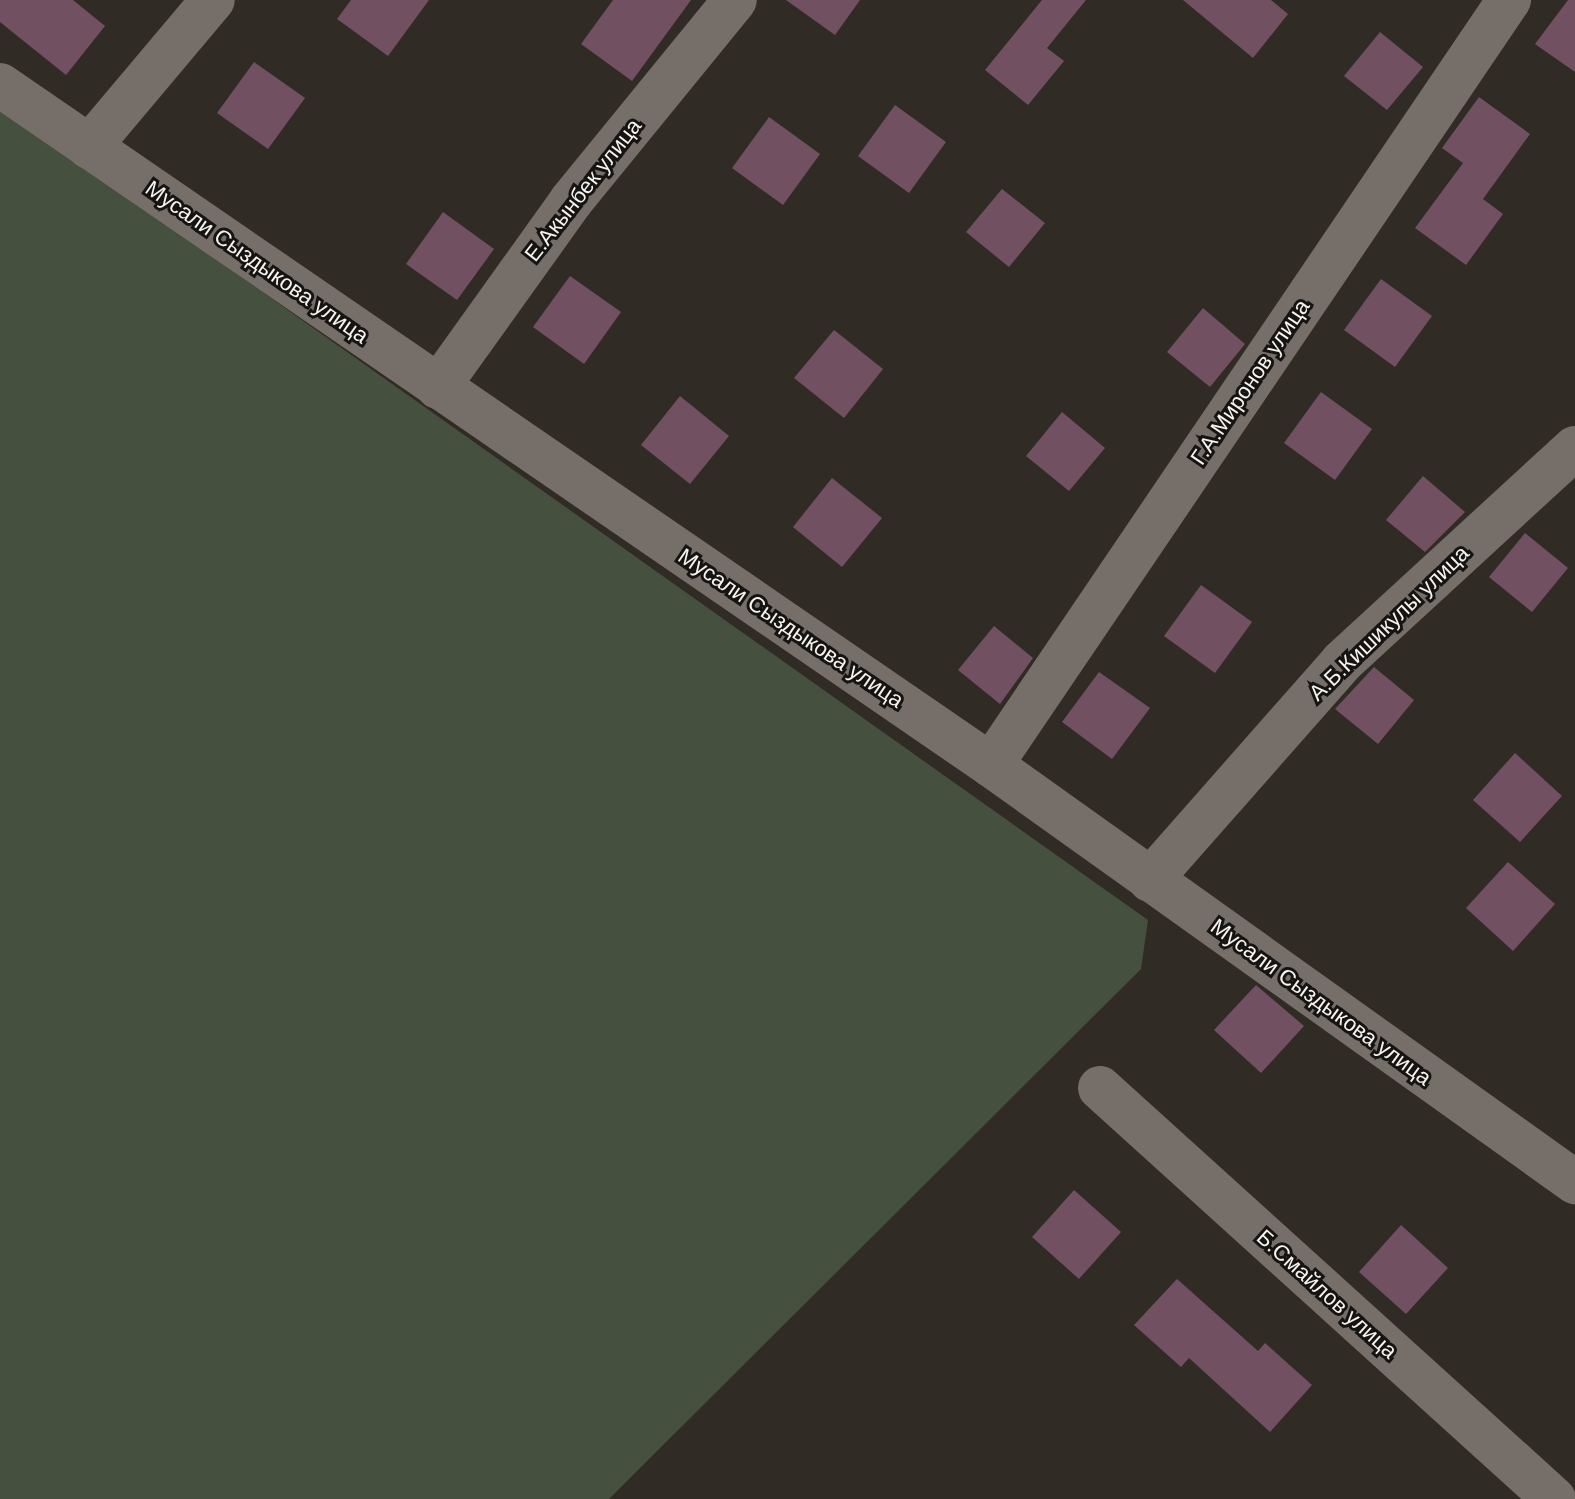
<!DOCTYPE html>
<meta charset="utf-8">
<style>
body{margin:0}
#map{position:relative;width:1575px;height:1499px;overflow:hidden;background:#312b26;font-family:Arial,sans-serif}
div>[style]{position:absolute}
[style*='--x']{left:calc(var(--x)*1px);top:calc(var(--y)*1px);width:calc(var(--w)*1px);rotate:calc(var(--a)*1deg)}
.green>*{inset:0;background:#45503e}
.building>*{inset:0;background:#715161}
.minor>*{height:44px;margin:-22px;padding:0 22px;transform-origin:22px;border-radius:22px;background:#766f69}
span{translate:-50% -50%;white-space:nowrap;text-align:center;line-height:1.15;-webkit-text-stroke:6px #161412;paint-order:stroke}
.street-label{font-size:22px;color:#f7f3ef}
</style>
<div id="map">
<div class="green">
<div style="clip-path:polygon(0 106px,1148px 920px,1141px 969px,609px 1499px,0 1499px)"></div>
</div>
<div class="building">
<div style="clip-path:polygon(0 0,73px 0,105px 26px,66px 75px,0 22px)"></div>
<div style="clip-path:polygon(351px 0,429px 0,388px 56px,337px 19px)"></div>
<div style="clip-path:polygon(613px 0,691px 0,632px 81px,581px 44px)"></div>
<div style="clip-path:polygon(786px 0,860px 0,835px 35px)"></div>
<div style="clip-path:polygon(1042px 0,1086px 0,1047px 48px,1064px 61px,1028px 105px,985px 70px)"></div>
<div style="clip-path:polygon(1183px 0,1271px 0,1288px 14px,1253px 58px)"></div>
<div style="clip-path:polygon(1568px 0,1575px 0,1575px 72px,1535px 44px)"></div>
<div style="clip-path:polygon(1380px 32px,1423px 67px,1387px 110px,1344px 76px)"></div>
<div style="clip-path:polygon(254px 62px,305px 98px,268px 149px,217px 113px)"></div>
<div style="clip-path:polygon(1479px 97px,1530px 134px,1483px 199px,1503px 214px,1466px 265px,1415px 228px,1463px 163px,1442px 148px)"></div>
<div style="clip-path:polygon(895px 105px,946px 142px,909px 193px,858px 156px)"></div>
<div style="clip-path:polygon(769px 117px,820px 154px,783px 205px,732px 168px)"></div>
<div style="clip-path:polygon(1002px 189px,1045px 223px,1009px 267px,966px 232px)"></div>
<div style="clip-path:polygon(443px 212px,494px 249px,457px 300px,406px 264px)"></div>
<div style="clip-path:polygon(570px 276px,621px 312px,584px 364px,533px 327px)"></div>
<div style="clip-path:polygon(1381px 279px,1432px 316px,1395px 367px,1344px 330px)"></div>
<div style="clip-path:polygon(1203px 308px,1245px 344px,1210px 387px,1167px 352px)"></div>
<div style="clip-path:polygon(834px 330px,883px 369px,844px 418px,794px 378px)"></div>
<div style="clip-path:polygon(1321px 392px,1372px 429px,1335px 480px,1284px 443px)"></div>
<div style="clip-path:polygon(680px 396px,729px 436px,690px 484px,641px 445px)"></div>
<div style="clip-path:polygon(1062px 412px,1105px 448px,1069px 491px,1026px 456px)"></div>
<div style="clip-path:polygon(1423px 476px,1465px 512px,1425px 552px,1386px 520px)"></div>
<div style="clip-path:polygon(832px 478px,882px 518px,842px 567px,793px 527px)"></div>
<div style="clip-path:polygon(1525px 533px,1568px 568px,1532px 612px,1489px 577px)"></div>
<div style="clip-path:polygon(1201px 585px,1252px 622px,1215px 673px,1164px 636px)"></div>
<div style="clip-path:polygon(994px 626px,1033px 658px,1000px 704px,958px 670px)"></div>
<div style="clip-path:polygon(1374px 667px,1414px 700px,1378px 744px,1335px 709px)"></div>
<div style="clip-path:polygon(1099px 672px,1150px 708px,1112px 759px,1062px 722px)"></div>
<div style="clip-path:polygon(1515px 753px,1562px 796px,1520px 842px,1473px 800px)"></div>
<div style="clip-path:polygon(1508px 862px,1555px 904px,1513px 951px,1466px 908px)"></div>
<div style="clip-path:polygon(1256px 985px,1304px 1026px,1261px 1073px,1214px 1030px)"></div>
<div style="clip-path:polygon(1074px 1190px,1121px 1232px,1079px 1279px,1032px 1237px)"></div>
<div style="clip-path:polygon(1401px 1225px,1448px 1268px,1406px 1314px,1359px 1272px)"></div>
<div style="clip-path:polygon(1177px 1279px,1258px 1351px,1265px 1343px,1312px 1385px,1270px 1432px,1189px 1358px,1181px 1367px,1134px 1325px)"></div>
</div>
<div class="minor">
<div style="--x:0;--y:85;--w:1202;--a:34.46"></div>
<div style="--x:991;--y:765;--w:718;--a:35.53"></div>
<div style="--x:89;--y:147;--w:192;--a:-49.9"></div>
<div style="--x:438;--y:387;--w:229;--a:-54.4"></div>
<div style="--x:571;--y:201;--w:259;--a:-50.8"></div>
<div style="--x:991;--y:765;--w:924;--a:-55.9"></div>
<div style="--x:1150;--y:880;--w:290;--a:-48.6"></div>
<div style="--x:1342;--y:662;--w:316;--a:-42.6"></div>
<div style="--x:1100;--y:1088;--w:612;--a:42.15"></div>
</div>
<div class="street-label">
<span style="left:583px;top:190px;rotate:-52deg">Е.Акынбек улица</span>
<span style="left:257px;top:262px;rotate:35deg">Мусали Сыздыкова улица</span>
<span style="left:1250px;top:382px;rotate:-56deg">Г.А.Миронов улица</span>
<span style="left:1389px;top:623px;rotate:-44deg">А.Б.Кишикулы улица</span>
<span style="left:791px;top:628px;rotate:34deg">Мусали Сыздыкова улица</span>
<span style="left:1321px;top:1002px;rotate:36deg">Мусали Сыздыкова улица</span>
<span style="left:1327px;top:1294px;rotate:42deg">Б.Смайлов улица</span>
</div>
</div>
